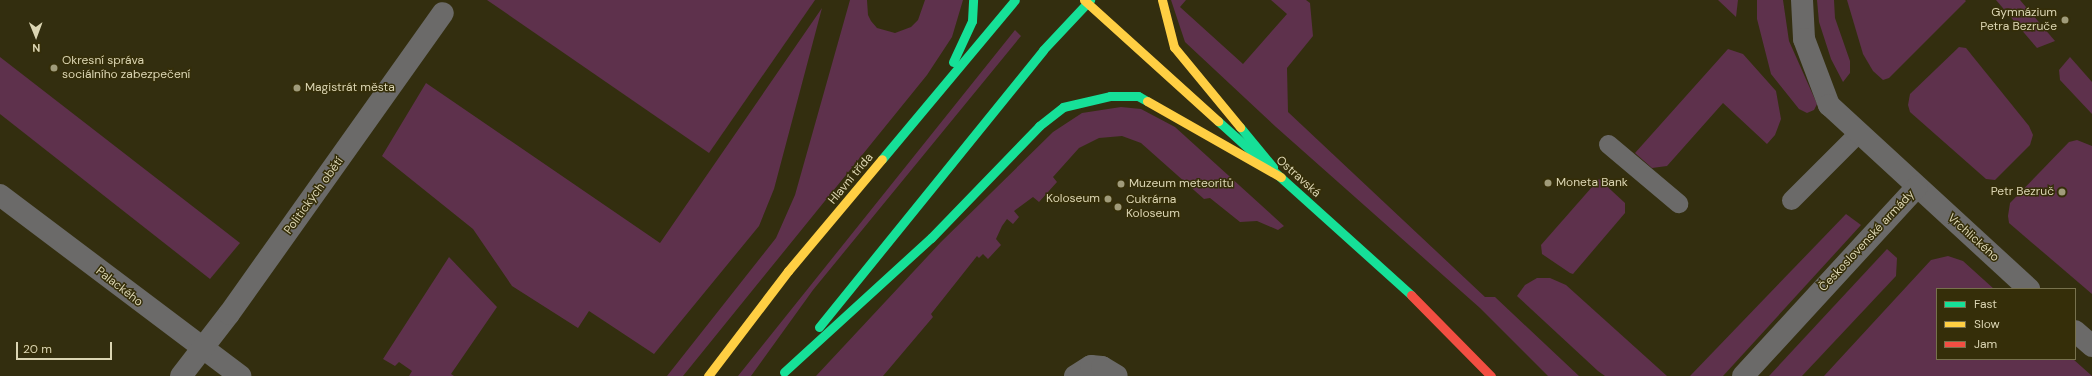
<!DOCTYPE html>
<meta charset="utf-8">
<style>
body{margin:0}
#map{position:relative;width:2092px;height:376px;overflow:hidden;background:#332e0f;font-family:"DM Sans",sans-serif}
div>[style]{position:absolute}
[style*='--x']{left:calc(var(--x)*1px);top:calc(var(--y)*1px);width:calc(var(--w)*1px);rotate:calc(var(--a)*1deg)}
.green>*{inset:0;background:#5e314c}
.lane>*{height:19px;margin:-9.5px;padding:0 9.5px;transform-origin:9.5px;border-radius:9.5px;background:#6b6a69}
.street>*{height:22px;margin:-11px;padding:0 11px;transform-origin:11px;border-radius:11px;background:#6b6a69}
.fast>*{height:9px;margin:-4.5px;padding:0 4.5px;transform-origin:4.5px;border-radius:4.5px;background:#16e098}
.slow>*{height:9px;margin:-4.5px;padding:0 4.5px;transform-origin:4.5px;border-radius:4.5px;background:#ffcf43}
.jam>*{height:9px;margin:-4.5px;padding:0 4.5px;transform-origin:4.5px;border-radius:4.5px;background:#f24e42}
.dots>*{width:11px;height:11px;translate:-50% -50%;box-sizing:border-box;border:2px solid #352e09;border-radius:50%}
span{translate:-50% -50%;white-space:nowrap;text-align:center;line-height:1.15;-webkit-text-stroke:3px #352e09;paint-order:stroke}
.poi-label{font-size:12px;color:#dbd5b3}
.right{translate:-100% -50%;text-align:right}
.left{translate:0 -50%;text-align:left}
.street-label{font-size:12px;color:#dbd5b3}
.legend{position:absolute;left:1936px;top:288px;width:140px;height:72px;box-sizing:border-box;background:#352e09;border:1px solid #77714d;margin:0;padding:5px 7px;list-style:none;font-size:12px;color:#dbd5b3}
.legend li{display:flex;align-items:center;gap:8px;height:20px}
.legend b{width:20px;border:1px solid #77714d}
.north{position:absolute;left:16px;top:16px;width:40px;height:40px;-webkit-text-stroke:3px #352e09;paint-order:stroke;rotate:179deg;font-size:11px;font-weight:700;line-height:16px;text-align:center;color:#dbd5b3}
.north::after{content:'';display:block;margin:auto;width:14px;height:18px;background:#dbd5b3;clip-path:polygon(50% 0,100% 100%,50% 72%,0 100%)}
.scale{position:absolute;left:16px;top:342px;width:96px;height:18px;box-sizing:border-box;border:2px solid #dbd5b3;border-top:0;padding-left:5px;font-size:12px;line-height:14px;white-space:nowrap;color:#dbd5b3;-webkit-text-stroke:3px #352e09;paint-order:stroke}
</style>
<div id="map">
<div class="green">
<div style="clip-path:polygon(487px 0,815px 0,709px 153px)"></div>
<div style="clip-path:polygon(850px 0,867px 0,868px 15px,871px 21px,877px 28px,895px 33px,911px 27px,918px 20px,925px 0,963px 0,952px 37px,927px 75px,683px 376px,667px 376px,776px 238px,795px 195px)"></div>
<div style="clip-path:polygon(1171px 0,1186px 0,1180px 7px,1243px 64px,1287px 14px,1271px 0,1306px 0,1310px 3px,1313px 36px,1287px 68px,1288px 112px,1485px 297px,1495px 297px,1579px 376px,1548px 376px,1480px 308px,1276px 127px,1185px 42px)"></div>
<div style="clip-path:polygon(1718px 0,1738px 0,1736px 17px)"></div>
<div style="clip-path:polygon(1757px 0,1783px 0,1789px 41px,1817px 104px,1814px 110px,1807px 113px,1799px 109px,1771px 74px,1757px 19px)"></div>
<div style="clip-path:polygon(1817px 0,1834px 0,1835px 18px,1850px 61px,1850px 73px,1843px 82px,1831px 59px,1819px 22px)"></div>
<div style="clip-path:polygon(1847px 0,1965px 0,1966px 1px,1889px 78px,1883px 80px,1873px 71px,1863px 54px)"></div>
<div style="clip-path:polygon(1996px 0,2020px 0,2055px 41px,2037px 48px)"></div>
<div style="clip-path:polygon(822px 8px,774px 189px,759px 226px,654px 354px,589px 311px,578px 328px,512px 286px,473px 229px,382px 156px,426px 83px,660px 243px)"></div>
<div style="clip-path:polygon(1015px 30px,1021px 36px,813px 290px,751px 376px,738px 376px)"></div>
<div style="clip-path:polygon(1959px 47px,1966px 48px,2029px 126px,2033px 135px,2030px 145px,1995px 180px,1986px 179px,1910px 112px,1908px 105px,1910px 94px)"></div>
<div style="clip-path:polygon(1728px 49px,1743px 54px,1776px 91px,1781px 119px,1775px 135px,1767px 144px,1723px 103px,1667px 166px,1652px 168px,1635px 153px)"></div>
<div style="clip-path:polygon(0 57px,240px 243px,210px 279px,0 114px)"></div>
<div style="clip-path:polygon(2070px 57px,2092px 82px,2092px 114px,2060px 80px,2059px 70px)"></div>
<div style="clip-path:polygon(1121px 107px,1141px 109px,1175px 127px,1284px 226px,1278px 230px,1257px 221px,1240px 222px,1210px 198px,1204px 199px,1141px 143px,1122px 136px,1099px 138px,1079px 148px,1053px 177px,1057px 182px,1039px 202px,1033px 197px,1014px 211px,1019px 217px,1013px 224px,1007px 219px,1002px 226px,996px 239px,1001px 245px,988px 259px,983px 254px,979px 258px,977px 256px,931px 314px,933px 317px,883px 376px,816px 376px,941px 242px,1053px 132px,1082px 113px)"></div>
<div style="clip-path:polygon(2077px 140px,2092px 146px,2092px 294px,2009px 223px,2008px 216px,2010px 203px,2069px 142px)"></div>
<div style="clip-path:polygon(1599px 179px,1625px 203px,1625px 213px,1573px 274px,1570px 273px,1542px 254px,1541px 245px)"></div>
<div style="clip-path:polygon(1846px 214px,1861px 225px,1723px 376px,1690px 376px)"></div>
<div style="clip-path:polygon(1887px 249px,1897px 258px,1896px 276px,1802px 376px,1769px 376px)"></div>
<div style="clip-path:polygon(1948px 256px,1963px 261px,1994px 289px,1937px 289px,1937px 359px,2073px 359px,2092px 376px,1824px 376px,1931px 260px)"></div>
<div style="clip-path:polygon(449px 257px,497px 307px,451px 374px,454px 376px,409px 376px,412px 371px,399px 362px,395px 366px,383px 359px)"></div>
<div style="clip-path:polygon(1537px 278px,1550px 278px,1566px 285px,1667px 376px,1605px 376px,1598px 371px,1517px 296px,1525px 285px)"></div>
</div>
<div class="lane">
<div style="--x:1608;--y:144;--w:92;--a:40.1"></div>
<div style="--x:1791;--y:200;--w:96;--a:-45"></div>
</div>
<div class="street">
<div style="--x:1802;--y:0;--w:39;--a:87"></div>
<div style="--x:1804;--y:39;--w:71;--a:69.3"></div>
<div style="--x:1829;--y:105;--w:272;--a:42.6"></div>
<div style="--x:0;--y:195;--w:301;--a:37"></div>
<div style="--x:2075;--y:331;--w:23;--a:41"></div>
<div style="--x:181;--y:376;--w:78;--a:-52.3"></div>
<div style="--x:229;--y:314;--w:369;--a:-54.6"></div>
<div style="--x:1075;--y:376;--w:19;--a:-32"></div>
<div style="--x:1091;--y:366;--w:11;--a:5"></div>
<div style="--x:1102;--y:367;--w:17;--a:31"></div>
<div style="--x:1743;--y:376;--w:257;--a:-47.4"></div>
</div>
<div class="fast">
<div style="--x:953;--y:62;--w:45;--a:-65.1"></div>
<div style="--x:972;--y:21;--w:21;--a:-87"></div>
<div style="--x:1218;--y:121;--w:260;--a:42"></div>
<div style="--x:1240;--y:127;--w:52;--a:50.5"></div>
<div style="--x:882;--y:159;--w:207;--a:-50.1"></div>
<div style="--x:819;--y:327;--w:356;--a:-51"></div>
<div style="--x:1043;--y:50;--w:69;--a:-46.8"></div>
<div style="--x:784;--y:372;--w:199;--a:-42.4"></div>
<div style="--x:931;--y:238;--w:156;--a:-46"></div>
<div style="--x:1039;--y:126;--w:31;--a:-38"></div>
<div style="--x:1063;--y:107;--w:48;--a:-13.2"></div>
<div style="--x:1110;--y:96;--w:28;--a:0"></div>
<div style="--x:1138;--y:96;--w:10;--a:29"></div>
</div>
<div class="slow">
<div style="--x:1084;--y:0;--w:181;--a:42.1"></div>
<div style="--x:1162;--y:0;--w:49;--a:75.7"></div>
<div style="--x:1174;--y:47;--w:104;--a:50.5"></div>
<div style="--x:1147;--y:101;--w:154;--a:29.6"></div>
<div style="--x:708;--y:376;--w:132;--a:-52.7"></div>
<div style="--x:788;--y:271;--w:146;--a:-50"></div>
</div>
<div class="jam">
<div style="--x:1411;--y:295;--w:114;--a:45.4"></div>
</div>
<div class="dots">
<div style="left:2065px;top:20px;background:#a09b7a"></div>
<div style="left:54px;top:68px;background:#a09b7a"></div>
<div style="left:297px;top:88px;background:#a09b7a"></div>
<div style="left:1548px;top:183px;background:#a09b7a"></div>
<div style="left:1121px;top:184px;background:#a09b7a"></div>
<div style="left:2062px;top:192px;background:#a09b7a"></div>
<div style="left:1108px;top:199px;background:#a09b7a"></div>
<div style="left:1118px;top:207px;background:#a09b7a"></div>
</div>
<div class="poi-label">
<span class="right" style="left:2057px;top:20px">Gymnázium<br>Petra Bezruče</span>
<span class="left" style="left:62px;top:68px">Okresní správa<br>sociálního zabezpečení</span>
<span class="left" style="left:305px;top:88px">Magistrát města</span>
<span class="left" style="left:1556px;top:183px">Moneta Bank</span>
<span class="left" style="left:1129px;top:184px">Muzeum meteoritů</span>
<span class="right" style="left:2054px;top:192px">Petr Bezruč</span>
<span class="right" style="left:1100px;top:199px">Koloseum</span>
<span class="left" style="left:1126px;top:207px">Cukrárna<br>Koloseum</span>
</div>
<div class="street-label">
<span style="left:1298px;top:177px;rotate:42deg">Ostravská</span>
<span style="left:851px;top:179px;rotate:-50deg">Hlavní třída</span>
<span style="left:314px;top:196px;rotate:-54deg">Politických obětí</span>
<span style="left:1973px;top:238px;rotate:42deg">Vrchlického</span>
<span style="left:1867px;top:241px;rotate:-47deg">Československé armády</span>
<span style="left:119px;top:287px;rotate:38deg">Palackého</span>
</div>
<ul class="legend">
<li><b style="height:5px;background:#16e098"></b>Fast</li>
<li><b style="height:5px;background:#ffcf43"></b>Slow</li>
<li><b style="height:5px;background:#f24e42"></b>Jam</li>
</ul>
<div class="north">N</div>
<div class="scale">20 m</div>
</div>
